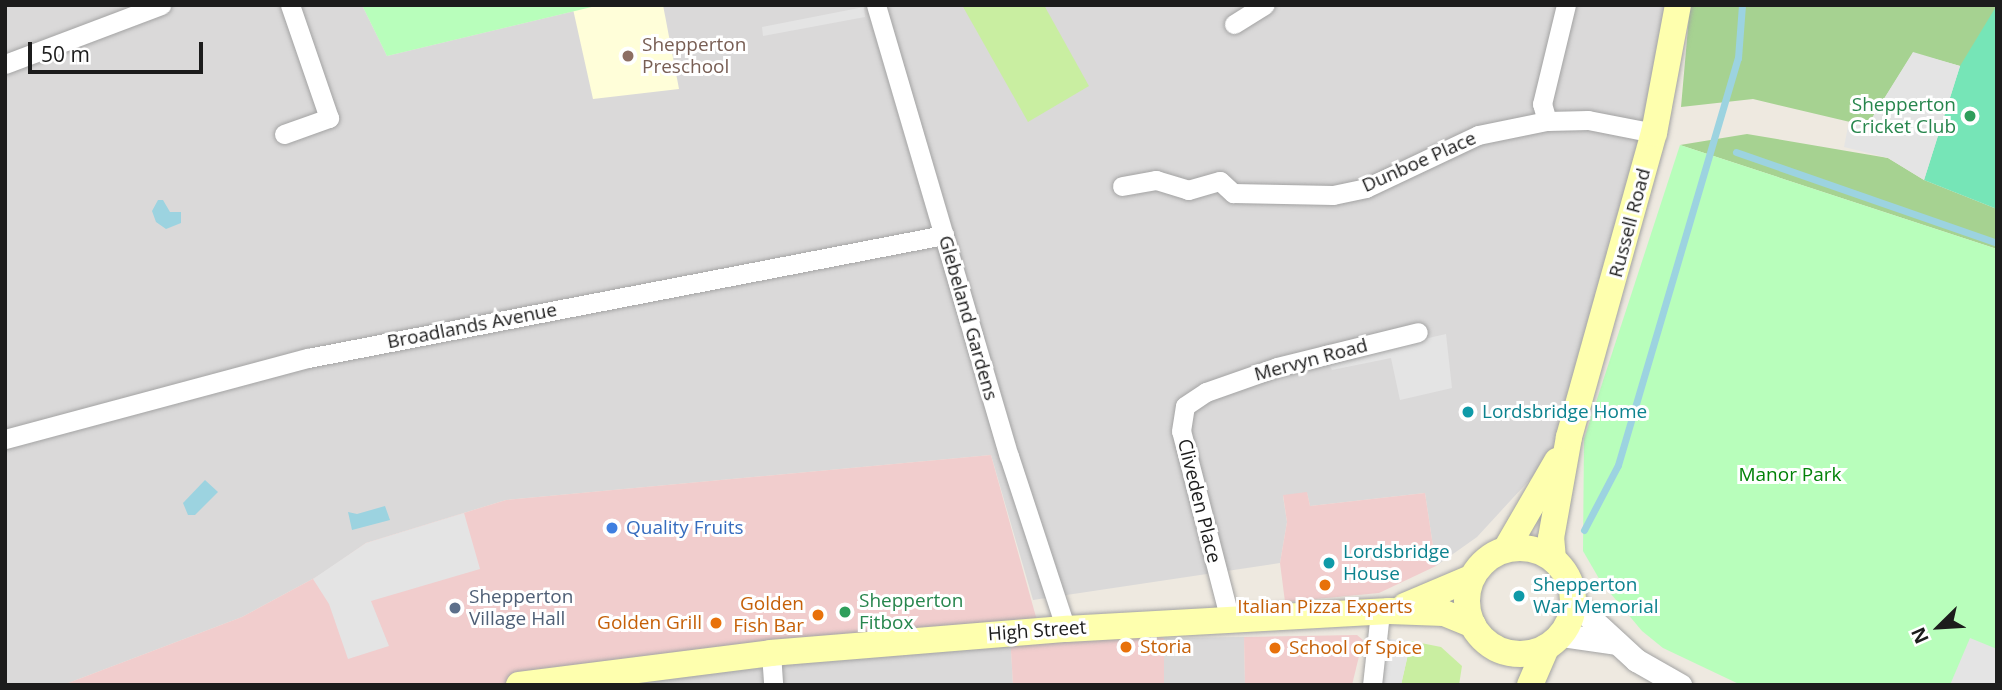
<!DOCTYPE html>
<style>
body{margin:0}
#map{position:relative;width:2002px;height:690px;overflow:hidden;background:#eee9e0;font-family:"Open Sans",sans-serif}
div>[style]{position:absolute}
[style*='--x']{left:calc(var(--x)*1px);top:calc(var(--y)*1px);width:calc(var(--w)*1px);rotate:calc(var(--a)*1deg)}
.residential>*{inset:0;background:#dad9d9}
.commercial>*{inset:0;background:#f1cdcd}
.education>*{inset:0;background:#fffed9}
.grass>*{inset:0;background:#c9eea1}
.forest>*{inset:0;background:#a6d291}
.park>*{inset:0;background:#b8febb}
.pitch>*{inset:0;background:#76e5b7}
.parking>*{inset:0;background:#e4e4e4}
.water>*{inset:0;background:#9cd3e0}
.stream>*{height:7px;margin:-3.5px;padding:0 3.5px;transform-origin:3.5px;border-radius:3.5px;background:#9cd3e0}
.roads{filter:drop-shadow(0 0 2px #a3a3a3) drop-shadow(0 0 2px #a3a3a3)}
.minor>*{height:19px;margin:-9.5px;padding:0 9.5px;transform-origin:9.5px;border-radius:9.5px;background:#fff}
.tertiary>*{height:23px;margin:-11.5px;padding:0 11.5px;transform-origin:11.5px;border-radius:11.5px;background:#fff}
.secondary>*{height:26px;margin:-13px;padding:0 13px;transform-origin:13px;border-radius:13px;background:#feffae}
.secondary>.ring{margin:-13px;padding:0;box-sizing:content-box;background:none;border:26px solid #feffae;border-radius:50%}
.dots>*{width:19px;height:19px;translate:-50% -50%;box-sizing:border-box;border:4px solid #fff;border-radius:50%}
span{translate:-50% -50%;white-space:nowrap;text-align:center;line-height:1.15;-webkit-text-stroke:6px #fff;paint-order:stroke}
.education-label{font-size:19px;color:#785e54}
.left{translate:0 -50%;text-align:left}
.leisure-label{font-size:19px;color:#27864d}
.right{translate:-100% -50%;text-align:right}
.street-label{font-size:19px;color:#1c1c1c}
.culture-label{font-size:19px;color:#0d838f}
.park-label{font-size:19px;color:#028208}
.shop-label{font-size:19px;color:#366cbe}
.service-label{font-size:19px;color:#4e5e75}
.food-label{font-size:19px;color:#c56008}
.frame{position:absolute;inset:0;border:7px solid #1c1c1c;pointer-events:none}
.north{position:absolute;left:1904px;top:592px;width:70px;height:70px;-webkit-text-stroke:5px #fff;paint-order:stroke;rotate:246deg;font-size:19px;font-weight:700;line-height:28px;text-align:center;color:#1c1c1c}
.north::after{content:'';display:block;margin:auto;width:24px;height:32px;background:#1c1c1c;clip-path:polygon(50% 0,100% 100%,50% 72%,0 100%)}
.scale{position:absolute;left:28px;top:42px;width:175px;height:32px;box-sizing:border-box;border:4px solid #1c1c1c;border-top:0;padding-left:9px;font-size:21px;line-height:24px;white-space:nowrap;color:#1c1c1c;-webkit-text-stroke:5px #fff;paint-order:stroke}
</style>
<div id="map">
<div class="residential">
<div style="clip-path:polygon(5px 5px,362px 5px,387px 56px,600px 5px,1678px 5px,1569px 437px,1477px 537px,1436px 566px,1425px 493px,1310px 506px,1307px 493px,1283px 496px,1287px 522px,1280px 563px,1033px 600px,991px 455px,506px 500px,366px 543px,320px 575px,242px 617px,63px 685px,5px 685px)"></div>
<div style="clip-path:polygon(1010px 633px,1013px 685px,519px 685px)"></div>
<div style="clip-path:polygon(1244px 637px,1245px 685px,1164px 685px,1164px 638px)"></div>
</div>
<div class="commercial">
<div style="clip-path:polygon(991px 455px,1041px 635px,1164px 638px,1164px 685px,1013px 685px,1010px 634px,486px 685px,63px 685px,242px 617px,320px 575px,366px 543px,506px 500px)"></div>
<div style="clip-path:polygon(1307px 492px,1310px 506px,1425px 493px,1436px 566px,1379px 593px,1285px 602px,1280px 563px,1287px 522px,1283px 495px)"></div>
<div style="clip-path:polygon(1357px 635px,1363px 640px,1352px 685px,1245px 685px,1244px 637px)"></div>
</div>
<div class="education">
<div style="clip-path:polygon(594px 5px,663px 5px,679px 89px,593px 99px,573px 9px)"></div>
</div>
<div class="grass">
<div style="clip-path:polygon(962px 5px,1044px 5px,1089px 86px,1028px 122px)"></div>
<div style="clip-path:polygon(1411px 641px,1441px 647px,1462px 666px,1459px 685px,1401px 685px)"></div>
</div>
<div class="forest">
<div style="clip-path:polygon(1690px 5px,1997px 5px,1971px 69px,1913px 53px,1867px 126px,1753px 99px,1681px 107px)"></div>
<div style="clip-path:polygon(1747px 134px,1888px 158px,1924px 180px,1997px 209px,1997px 249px,1680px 145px)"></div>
</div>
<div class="park">
<div style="clip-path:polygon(362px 5px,600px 5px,387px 56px)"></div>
<div style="clip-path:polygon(1680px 145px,1997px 249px,1997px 685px,1741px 685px,1663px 648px,1642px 631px,1601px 582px,1583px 551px,1584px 439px)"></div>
</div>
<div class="pitch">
<div style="clip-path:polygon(1997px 5px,1997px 209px,1924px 180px,1960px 66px)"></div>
</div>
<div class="parking">
<div style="clip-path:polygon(864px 7px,865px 17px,763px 36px,762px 27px)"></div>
<div style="clip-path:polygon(1913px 52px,1960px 66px,1924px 180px,1888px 158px,1844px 147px,1849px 121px,1867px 126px)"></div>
<div style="clip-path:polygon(1446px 334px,1452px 388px,1400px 400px,1391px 358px,1332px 370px,1327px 361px)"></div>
<div style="clip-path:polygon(464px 513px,480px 569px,371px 601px,389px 646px,348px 659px,329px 604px,313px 579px,366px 543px)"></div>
<div style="clip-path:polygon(1380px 638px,1411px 641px,1401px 685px,1372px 685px)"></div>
<div style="clip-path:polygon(1970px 638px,1997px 649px,1997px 685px,1950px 685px)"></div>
</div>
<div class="water">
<div style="clip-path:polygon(158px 200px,163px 200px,170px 212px,181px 212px,181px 223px,166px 229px,156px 222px,152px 211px)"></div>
<div style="clip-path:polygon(205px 480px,218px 492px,195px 515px,188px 515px,183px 503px)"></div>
<div style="clip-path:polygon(385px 506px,390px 520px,352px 530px,348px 512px,357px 514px)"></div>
</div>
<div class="stream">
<div style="--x:1736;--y:152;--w:276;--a:19.2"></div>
<div style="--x:1584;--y:530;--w:73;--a:-62.4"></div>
<div style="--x:1618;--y:465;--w:424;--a:-73.6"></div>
<div style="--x:1738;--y:58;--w:53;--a:-85.7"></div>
</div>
<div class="roads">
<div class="minor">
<div style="--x:876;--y:5;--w:470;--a:73.6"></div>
<div style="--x:1009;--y:456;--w:182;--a:71.8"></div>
<div style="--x:1234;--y:24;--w:36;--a:-32"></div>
<div style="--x:5;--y:64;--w:167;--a:-20.7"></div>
<div style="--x:1547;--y:121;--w:18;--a:-106"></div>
<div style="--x:1542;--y:104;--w:102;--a:-76.4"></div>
<div style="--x:284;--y:134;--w:48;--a:-19.6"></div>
<div style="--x:329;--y:118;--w:120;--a:-109"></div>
<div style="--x:1122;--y:186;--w:35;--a:-10"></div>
<div style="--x:1156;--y:180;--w:34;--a:17"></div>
<div style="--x:1188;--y:190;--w:33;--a:-16"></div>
<div style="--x:1220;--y:181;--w:18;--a:43"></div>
<div style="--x:1233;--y:193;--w:100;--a:1.1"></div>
<div style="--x:1333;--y:195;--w:34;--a:-12"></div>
<div style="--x:1366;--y:188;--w:124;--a:-25.3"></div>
<div style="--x:1478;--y:135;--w:70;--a:-11.5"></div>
<div style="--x:1547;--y:121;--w:41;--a:-1.4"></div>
<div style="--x:1588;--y:120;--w:67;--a:11.1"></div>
<div style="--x:5;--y:439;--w:314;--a:-15"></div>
<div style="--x:308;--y:358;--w:648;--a:-10.95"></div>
<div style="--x:1230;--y:620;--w:195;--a:-104.5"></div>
<div style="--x:1181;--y:431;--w:25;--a:-81"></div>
<div style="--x:1185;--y:406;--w:25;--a:-34"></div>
<div style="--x:1206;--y:392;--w:75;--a:-19.4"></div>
<div style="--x:1277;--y:367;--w:145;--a:-13.9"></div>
<div style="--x:771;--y:653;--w:32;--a:86"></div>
<div style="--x:1372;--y:685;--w:73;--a:-83.7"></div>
</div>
<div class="tertiary">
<div style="--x:1573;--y:602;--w:86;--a:42.6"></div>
<div style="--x:1636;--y:660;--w:51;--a:29.6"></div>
<div style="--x:1562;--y:635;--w:56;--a:8.3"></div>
</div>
<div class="secondary">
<div class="ring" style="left:1467px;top:548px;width:80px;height:80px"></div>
<div style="--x:1506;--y:549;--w:102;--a:-59.9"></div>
<div style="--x:1553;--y:559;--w:21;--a:-95"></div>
<div style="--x:1551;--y:538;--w:103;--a:-79.9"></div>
<div style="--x:1569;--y:437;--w:316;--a:-74.4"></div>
<div style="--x:1654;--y:133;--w:130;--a:-79.4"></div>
<div style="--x:1405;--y:606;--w:72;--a:-23"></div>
<div style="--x:519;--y:685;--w:254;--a:-7.2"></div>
<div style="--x:771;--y:653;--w:296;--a:-4.7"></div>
<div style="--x:1066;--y:629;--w:324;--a:-3.2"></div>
<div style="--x:1389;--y:611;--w:55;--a:2.1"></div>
<div style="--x:1444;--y:613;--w:31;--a:22"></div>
<div style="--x:1530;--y:685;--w:40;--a:-66.6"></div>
</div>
</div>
<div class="dots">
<div style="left:628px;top:56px;background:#8d6e63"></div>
<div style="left:1970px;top:116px;background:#2e9e5b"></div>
<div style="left:1468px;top:412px;background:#0f9aa8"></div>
<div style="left:612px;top:528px;background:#3f7fe0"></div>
<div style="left:1329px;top:563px;background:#0f9aa8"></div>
<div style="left:1325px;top:585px;background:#e8710a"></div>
<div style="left:1519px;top:596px;background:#0f9aa8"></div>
<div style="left:455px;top:608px;background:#5c6f8a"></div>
<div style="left:845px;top:612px;background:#2e9e5b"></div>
<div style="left:818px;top:615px;background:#e8710a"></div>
<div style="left:716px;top:623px;background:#e8710a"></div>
<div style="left:1126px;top:647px;background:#e8710a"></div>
<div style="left:1275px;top:648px;background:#e8710a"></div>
</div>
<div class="education-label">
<span class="left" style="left:642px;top:56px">Shepperton<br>Preschool</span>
</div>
<div class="leisure-label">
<span class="right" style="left:1956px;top:116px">Shepperton<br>Cricket Club</span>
<span class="left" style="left:859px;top:612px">Shepperton<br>Fitbox</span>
</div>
<div class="street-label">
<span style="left:1419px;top:162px;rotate:-24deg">Dunboe Place</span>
<span style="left:1630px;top:223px;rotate:-75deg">Russell Road</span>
<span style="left:968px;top:318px;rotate:74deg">Glebeland Gardens</span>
<span style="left:472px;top:326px;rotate:-11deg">Broadlands Avenue</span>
<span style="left:1311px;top:360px;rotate:-15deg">Mervyn Road</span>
<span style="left:1199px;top:501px;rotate:76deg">Cliveden Place</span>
<span style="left:1037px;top:631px;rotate:-4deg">High Street</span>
</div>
<div class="culture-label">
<span class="left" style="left:1482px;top:412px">Lordsbridge Home</span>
<span class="left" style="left:1343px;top:563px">Lordsbridge<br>House</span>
<span class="left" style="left:1533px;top:596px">Shepperton<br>War Memorial</span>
</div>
<div class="park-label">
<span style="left:1790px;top:475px">Manor Park</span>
</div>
<div class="shop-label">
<span class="left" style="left:626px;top:528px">Quality Fruits</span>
</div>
<div class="service-label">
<span class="left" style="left:469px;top:608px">Shepperton<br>Village Hall</span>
</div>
<div class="food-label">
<span class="right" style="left:804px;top:615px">Golden<br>Fish Bar</span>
<span style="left:1325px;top:607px">Italian Pizza Experts</span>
<span class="right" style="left:702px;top:623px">Golden Grill</span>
<span class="left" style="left:1140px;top:647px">Storia</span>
<span class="left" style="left:1289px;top:648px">School of Spice</span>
</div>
<div class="frame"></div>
<div class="north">N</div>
<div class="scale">50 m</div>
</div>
